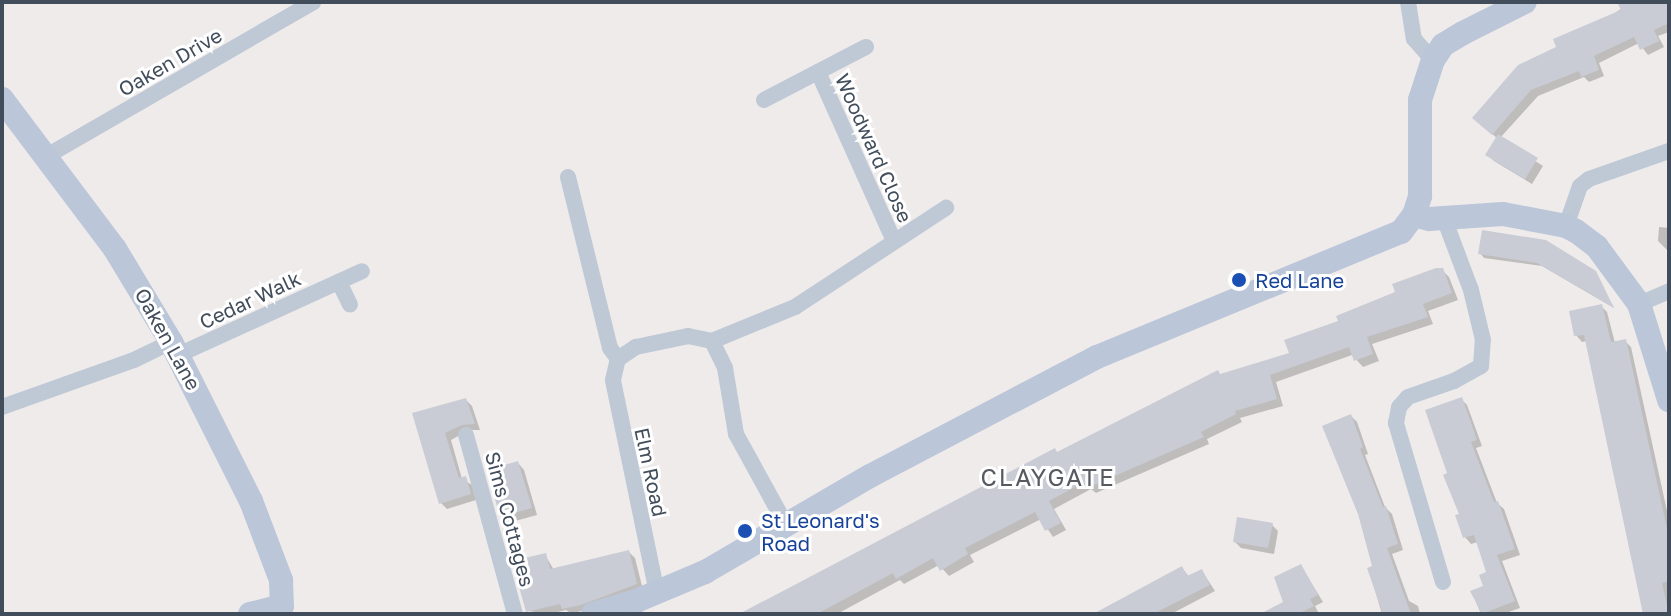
<!DOCTYPE html>
<style>
body{margin:0}
#map{position:relative;width:1671px;height:616px;overflow:hidden;background:#efebeb;font-family:"Golos Text",sans-serif}
div>[style]{position:absolute}
[style*='--x']{left:calc(var(--x)*1px);top:calc(var(--y)*1px);width:calc(var(--w)*1px);rotate:calc(var(--a)*1deg)}
.shadow>*{inset:0;background:#0003}
.building>*{inset:0;background:#c9ccd4}
.street>*{height:16px;margin:-8px;padding:0 8px;transform-origin:8px;border-radius:8px;background:#bfc9d5}
.secondary>*{height:24px;margin:-12px;padding:0 12px;transform-origin:12px;border-radius:12px;background:#bbc6d8}
.dots>*{width:22px;height:22px;translate:-50% -50%;box-sizing:border-box;border:4px solid #fff;border-radius:50%}
span{translate:-50% -50%;white-space:nowrap;text-align:center;line-height:1.15;-webkit-text-stroke:6px #fff;paint-order:stroke}
.street-label{font-size:20px;color:#424d5b}
.transit-label{font-size:20px;color:#164399}
.left{translate:0 -50%;text-align:left}
.quarter-label{font-size:24px;color:#575b61;letter-spacing:2px}
.frame{position:absolute;inset:0;border:4px solid #424d5b;pointer-events:none}
</style>
<div id="map">
<div class="shadow">
<div style="clip-path:polygon(1632px 2px,1669px 2px,1669px 32px,1658px 36px,1664px 47px,1648px 55px,1639px 43px,1599px 63px,1604px 76px,1589px 82px,1584px 77px,1538px 96px,1500px 138px,1543px 166px,1532px 184px,1494px 161px,1488px 155px,1498px 139px,1481px 124px,1559px 48px)"></div>
<div style="clip-path:polygon(1659px 227px,1669px 228px,1669px 252px,1658px 241px)"></div>
<div style="clip-path:polygon(1480px 253px,1594px 272px,1614px 308px,1542px 266px,1484px 258px)"></div>
<div style="clip-path:polygon(1442px 270px,1449px 277px,1458px 300px,1428px 311px,1433px 324px,1372px 344px,1379px 361px,1363px 367px,1352px 355px,1276px 382px,1283px 406px,1240px 418px,1242px 422px,1207px 439px,1209px 444px,1096px 493px,1091px 489px,1054px 509px,1066px 530px,1053px 537px,1041px 519px,970px 555px,974px 562px,949px 576px,939px 565px,904px 584px,900px 580px,837px 614px,742px 614px,1221px 375px,1292px 355px,1341px 322px)"></div>
<div style="clip-path:polygon(1601px 306px,1607px 312px,1615px 343px,1625px 341px,1631px 347px,1669px 520px,1669px 614px,1636px 614px,1645px 612px,1587px 341px,1582px 342px,1576px 335px)"></div>
<div style="clip-path:polygon(1461px 399px,1467px 405px,1482px 446px,1476px 448px,1497px 503px,1504px 509px,1520px 555px,1502px 561px,1520px 608px,1503px 614px,1481px 614px,1472px 592px,1486px 587px,1489px 573px,1478px 542px,1471px 544px,1465px 537px,1450px 474px)"></div>
<div style="clip-path:polygon(466px 400px,472px 406px,480px 430px,469px 430px,451px 440px,462px 479px,472px 485px,476px 500px,447px 509px,441px 503px,415px 414px)"></div>
<div style="clip-path:polygon(1351px 416px,1357px 422px,1368px 454px,1365px 455px,1385px 507px,1392px 514px,1403px 550px,1392px 554px,1409px 601px,1418px 606px,1420px 614px,1382px 614px,1369px 570px,1374px 568px)"></div>
<div style="clip-path:polygon(518px 463px,524px 470px,537px 515px,508px 523px,502px 516px)"></div>
<div style="clip-path:polygon(1272px 525px,1278px 531px,1274px 554px,1241px 548px,1235px 542px)"></div>
<div style="clip-path:polygon(629px 552px,635px 558px,643px 590px,572px 614px,566px 610px,549px 614px,528px 611px,545px 555px,554px 570px)"></div>
<div style="clip-path:polygon(1301px 566px,1323px 602px,1315px 606px,1318px 612px,1272px 614px,1286px 603px)"></div>
<div style="clip-path:polygon(1182px 568px,1189px 577px,1202px 571px,1215px 591px,1171px 614px,1095px 614px)"></div>
</div>
<div class="building">
<div style="clip-path:polygon(1617px 2px,1669px 2px,1669px 23px,1654px 30px,1659px 41px,1640px 50px,1634px 37px,1594px 56px,1599px 70px,1581px 77px,1579px 71px,1531px 90px,1492px 135px,1472px 118px,1518px 65px,1556px 47px,1553px 39px,1621px 10px)"></div>
<div style="clip-path:polygon(1498px 134px,1538px 158px,1525px 179px,1485px 155px)"></div>
<div style="clip-path:polygon(1482px 230px,1546px 240px,1596px 271px,1614px 308px,1537px 263px,1478px 254px)"></div>
<div style="clip-path:polygon(1436px 268px,1443px 268px,1452px 293px,1423px 304px,1428px 317px,1367px 337px,1373px 354px,1354px 361px,1349px 347px,1270px 375px,1277px 399px,1235px 411px,1236px 414px,1201px 432px,1204px 437px,1087px 488px,1084px 482px,1049px 501px,1061px 523px,1045px 531px,1035px 512px,965px 548px,968px 554px,940px 571px,933px 558px,896px 579px,893px 573px,817px 614px,739px 614px,1055px 448px,1057px 452px,1218px 370px,1220px 374px,1289px 353px,1284px 340px,1338px 321px,1336px 316px,1395px 292px,1392px 284px)"></div>
<div style="clip-path:polygon(1602px 304px,1611px 342px,1626px 339px,1664px 515px,1669px 538px,1669px 581px,1662px 583px,1669px 614px,1643px 614px,1584px 335px,1574px 336px,1569px 311px)"></div>
<div style="clip-path:polygon(1462px 397px,1477px 440px,1471px 442px,1494px 502px,1498px 501px,1515px 549px,1497px 555px,1515px 601px,1482px 614px,1470px 591px,1483px 586px,1479px 575px,1486px 572px,1474px 535px,1463px 538px,1455px 515px,1459px 514px,1443px 475px,1447px 473px,1425px 410px)"></div>
<div style="clip-path:polygon(466px 398px,475px 424px,462px 425px,445px 433px,459px 478px,466px 476px,471px 494px,439px 504px,412px 413px)"></div>
<div style="clip-path:polygon(1351px 414px,1363px 447px,1360px 449px,1383px 507px,1386px 506px,1398px 544px,1387px 548px,1411px 614px,1383px 614px,1367px 568px,1372px 566px,1358px 514px,1322px 426px)"></div>
<div style="clip-path:polygon(518px 461px,532px 508px,500px 517px,487px 470px)"></div>
<div style="clip-path:polygon(1237px 517px,1273px 523px,1268px 548px,1233px 542px)"></div>
<div style="clip-path:polygon(629px 550px,637px 584px,581px 605px,562px 609px,560px 604px,526px 612px,512px 561px,546px 553px,550px 569px)"></div>
<div style="clip-path:polygon(1301px 564px,1318px 595px,1310px 599px,1314px 606px,1298px 614px,1260px 614px,1283px 602px,1274px 577px)"></div>
<div style="clip-path:polygon(1182px 566px,1187px 576px,1202px 569px,1210px 585px,1153px 614px,1093px 614px)"></div>
</div>
<div class="street">
<div style="--x:1408;--y:2;--w:37;--a:81"></div>
<div style="--x:1414;--y:39;--w:28;--a:48"></div>
<div style="--x:818;--y:72;--w:185;--a:65.8"></div>
<div style="--x:764;--y:100;--w:115;--a:-27.5"></div>
<div style="--x:45;--y:157;--w:310;--a:-30"></div>
<div style="--x:568;--y:177;--w:176;--a:76.2"></div>
<div style="--x:610;--y:348;--w:14;--a:54"></div>
<div style="--x:1566;--y:226;--w:42;--a:-70.7"></div>
<div style="--x:1580;--y:186;--w:11;--a:-38"></div>
<div style="--x:1589;--y:179;--w:85;--a:-19.3"></div>
<div style="--x:339;--y:282;--w:25;--a:64"></div>
<div style="--x:1639;--y:304;--w:33;--a:-23"></div>
<div style="--x:712;--y:341;--w:90;--a:-22.3"></div>
<div style="--x:795;--y:307;--w:181;--a:-33.3"></div>
<div style="--x:178;--y:355;--w:202;--a:-24.5"></div>
<div style="--x:2;--y:407;--w:140;--a:-19.6"></div>
<div style="--x:134;--y:360;--w:41;--a:-25.9"></div>
<div style="--x:466;--y:435;--w:186;--a:74.7"></div>
<div style="--x:1443;--y:582;--w:166;--a:-106.5"></div>
<div style="--x:1396;--y:423;--w:16;--a:-79"></div>
<div style="--x:1399;--y:407;--w:13;--a:-48"></div>
<div style="--x:1408;--y:397;--w:49;--a:-19.2"></div>
<div style="--x:1454;--y:381;--w:31;--a:-29"></div>
<div style="--x:1481;--y:366;--w:26;--a:-86"></div>
<div style="--x:1483;--y:340;--w:51;--a:-103.5"></div>
<div style="--x:1471;--y:290;--w:77;--a:-110.6"></div>
<div style="--x:657;--y:593;--w:217;--a:-101.7"></div>
<div style="--x:613;--y:380;--w:22;--a:-77"></div>
<div style="--x:618;--y:359;--w:22;--a:-34"></div>
<div style="--x:636;--y:347;--w:53;--a:-11.9"></div>
<div style="--x:688;--y:336;--w:25;--a:12"></div>
<div style="--x:712;--y:341;--w:30;--a:64"></div>
<div style="--x:725;--y:368;--w:67;--a:80.5"></div>
<div style="--x:736;--y:434;--w:104;--a:61.2"></div>
</div>
<div class="secondary">
<div style="--x:2;--y:99;--w:188;--a:53"></div>
<div style="--x:115;--y:249;--w:109;--a:58.9"></div>
<div style="--x:171;--y:342;--w:178;--a:63.3"></div>
<div style="--x:251;--y:501;--w:85;--a:69.2"></div>
<div style="--x:281;--y:580;--w:26;--a:88"></div>
<div style="--x:1414;--y:215;--w:16;--a:15"></div>
<div style="--x:1429;--y:219;--w:74;--a:-3.9"></div>
<div style="--x:1503;--y:214;--w:64;--a:10.8"></div>
<div style="--x:1566;--y:226;--w:11;--a:27"></div>
<div style="--x:1576;--y:231;--w:26;--a:37"></div>
<div style="--x:1597;--y:247;--w:71;--a:53.6"></div>
<div style="--x:1639;--y:304;--w:101;--a:72.6"></div>
<div style="--x:250;--y:614;--w:33;--a:-14"></div>
<div style="--x:593;--y:614;--w:45;--a:-16.8"></div>
<div style="--x:636;--y:601;--w:75;--a:-22.8"></div>
<div style="--x:705;--y:572;--w:191;--a:-30.2"></div>
<div style="--x:870;--y:476;--w:256;--a:-27.7"></div>
<div style="--x:1097;--y:357;--w:329;--a:-22.4"></div>
<div style="--x:1401;--y:232;--w:21;--a:-53"></div>
<div style="--x:1414;--y:215;--w:20;--a:-72"></div>
<div style="--x:1420;--y:196;--w:96;--a:-90"></div>
<div style="--x:1420;--y:100;--w:42;--a:-72"></div>
<div style="--x:1433;--y:60;--w:18;--a:-56"></div>
<div style="--x:1443;--y:45;--w:23;--a:-31"></div>
<div style="--x:1463;--y:33;--w:69;--a:-26.6"></div>
</div>
<div class="dots">
<div style="left:1239px;top:280px;background:#1a4fb4"></div>
<div style="left:745px;top:531px;background:#1a4fb4"></div>
</div>
<div class="street-label">
<span style="left:170px;top:62px;rotate:-30deg">Oaken Drive</span>
<span style="left:874px;top:148px;rotate:66deg">Woodward Close</span>
<span style="left:250px;top:300px;rotate:-25deg">Cedar Walk</span>
<span style="left:168px;top:339px;rotate:61deg">Oaken Lane</span>
<span style="left:651px;top:472px;rotate:78deg">Elm Road</span>
<span style="left:510px;top:519px;rotate:75deg">Sims Cottages</span>
</div>
<div class="transit-label">
<span class="left" style="left:1255px;top:280px">Red Lane</span>
<span class="left" style="left:761px;top:532px">St Leonard's<br>Road</span>
</div>
<div class="quarter-label">
<span style="left:1048px;top:477px">CLAYGATE</span>
</div>
<div class="frame"></div>
</div>
